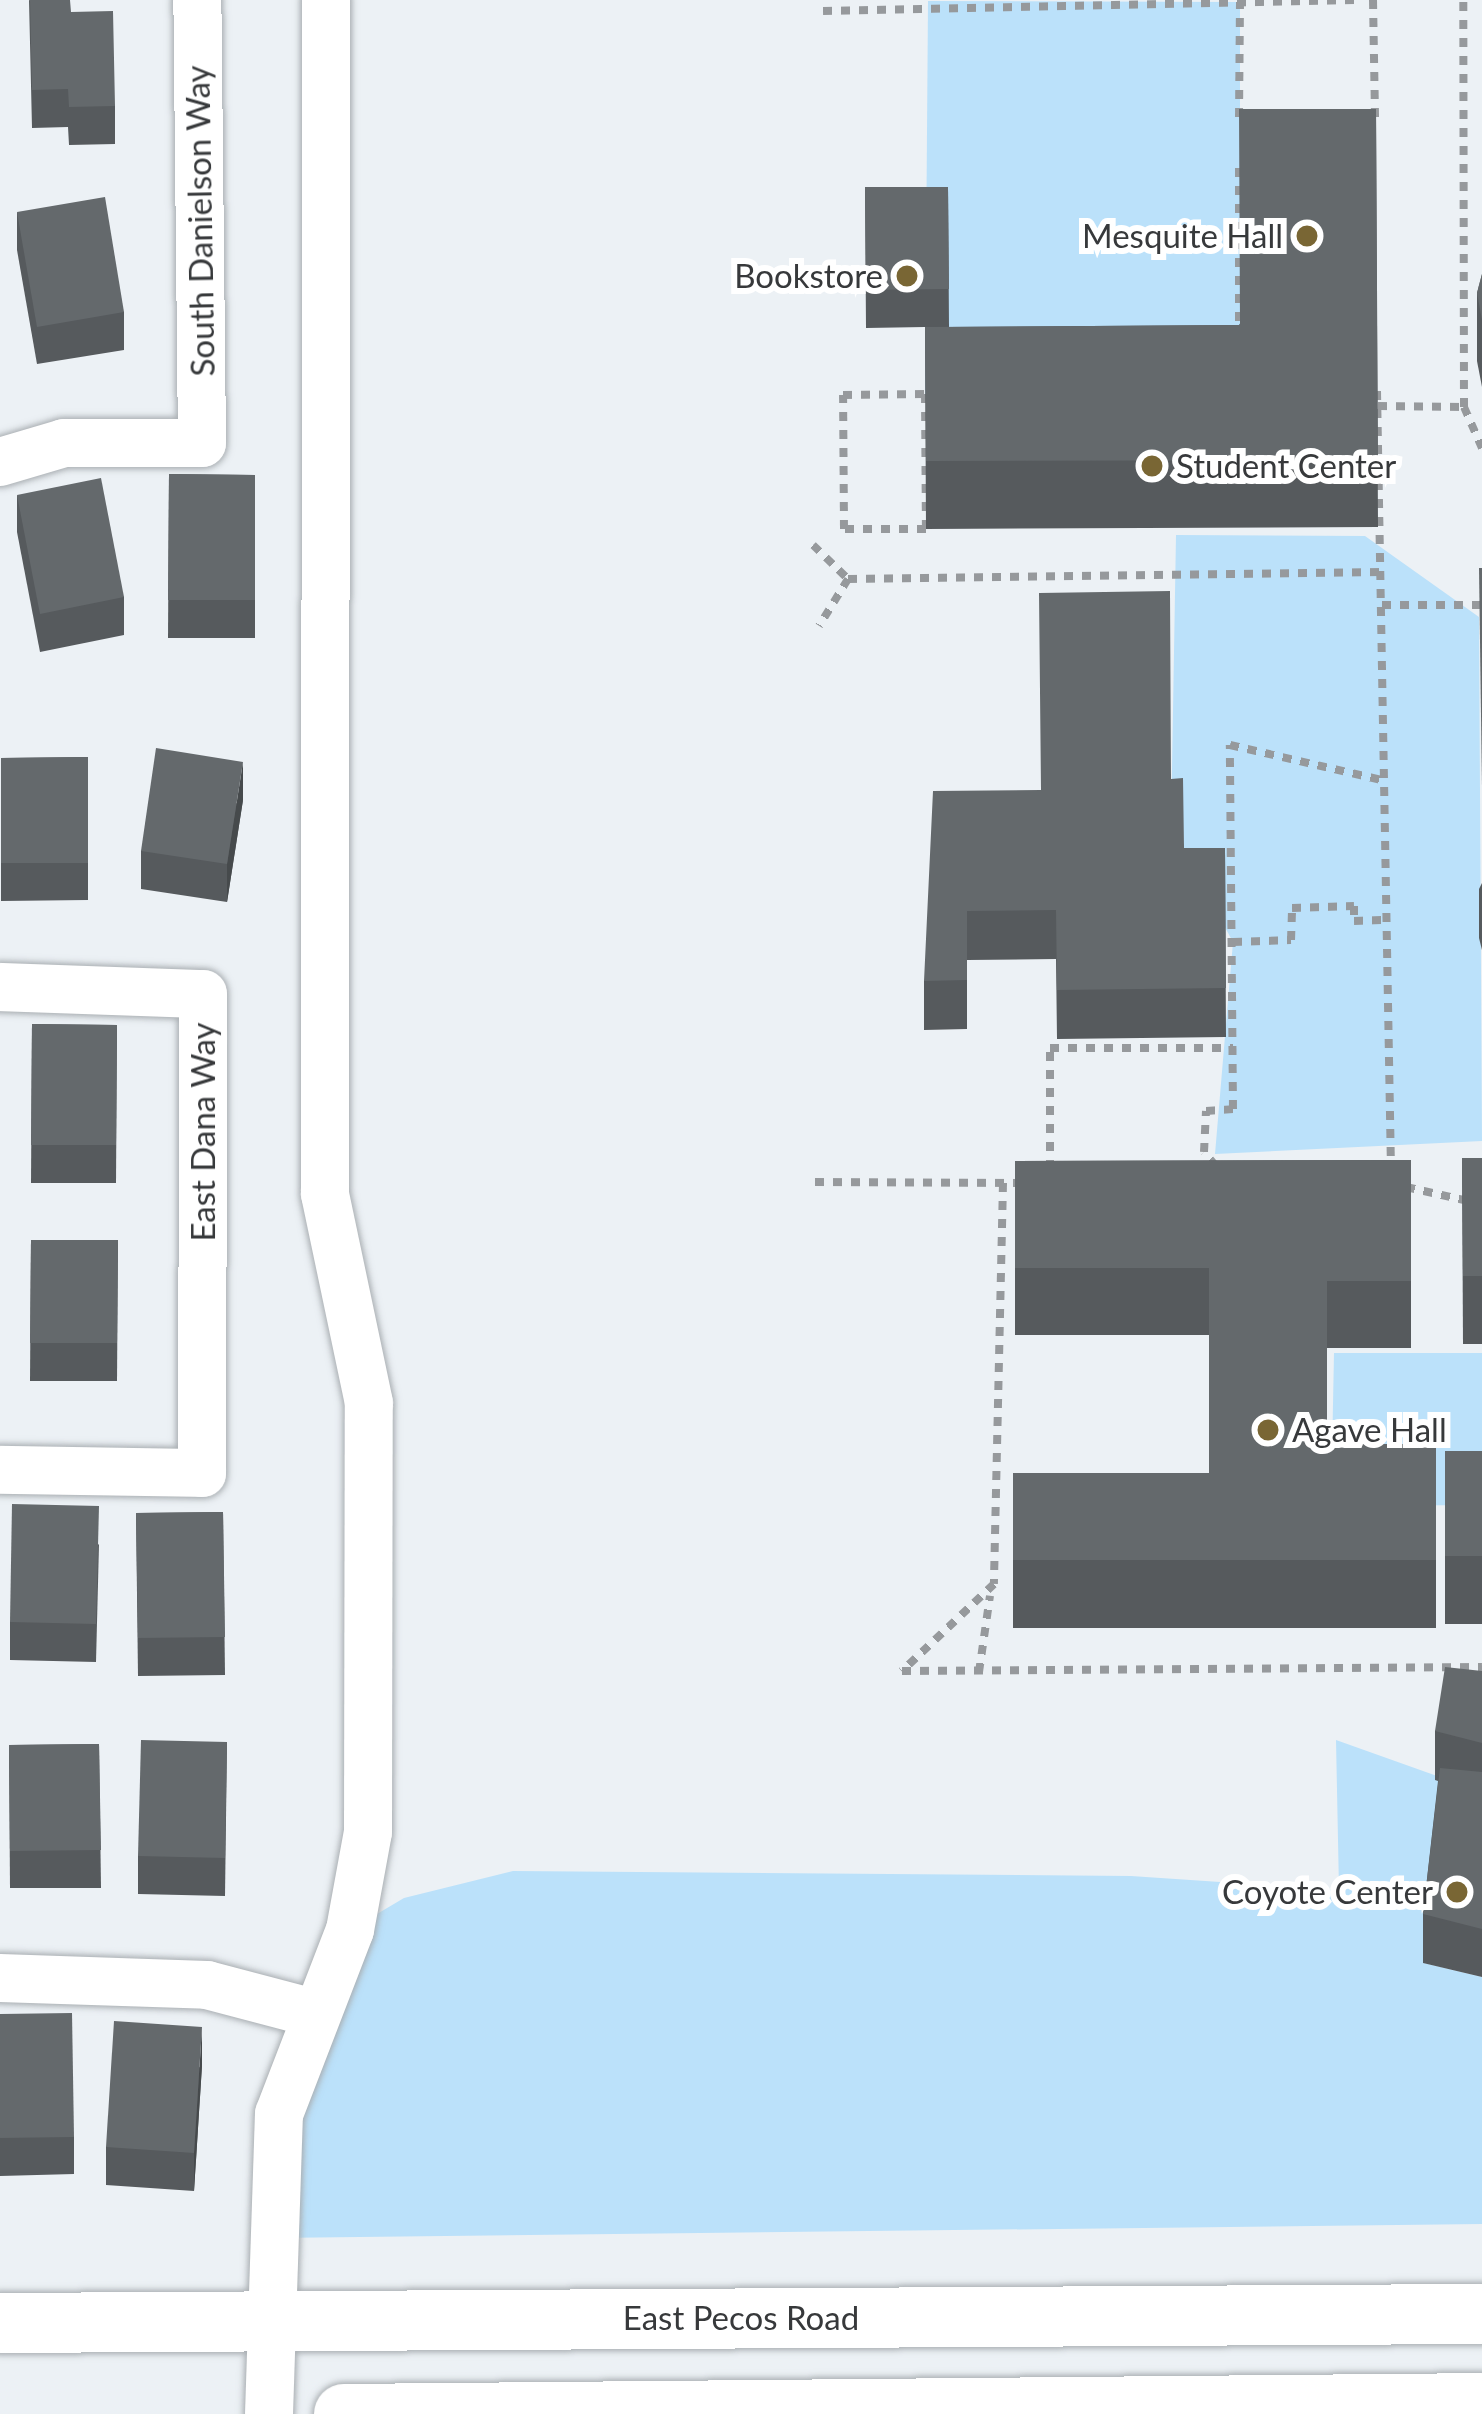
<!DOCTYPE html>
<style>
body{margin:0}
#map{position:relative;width:1482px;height:2414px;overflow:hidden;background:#ecf1f5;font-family:Lato,sans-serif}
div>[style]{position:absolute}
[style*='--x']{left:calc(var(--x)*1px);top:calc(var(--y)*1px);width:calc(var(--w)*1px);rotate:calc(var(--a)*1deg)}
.green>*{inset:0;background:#bbe1fa}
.path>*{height:8px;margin-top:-4px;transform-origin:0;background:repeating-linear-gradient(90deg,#96999c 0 9px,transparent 0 18px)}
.roads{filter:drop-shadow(0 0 3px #aaafb3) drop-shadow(0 0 3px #aaafb3)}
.minor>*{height:48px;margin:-24px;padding:0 24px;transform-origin:24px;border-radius:24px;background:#fff}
.major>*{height:60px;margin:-30px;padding:0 30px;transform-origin:30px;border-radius:30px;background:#fff}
.wall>*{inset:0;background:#565a5d}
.shaded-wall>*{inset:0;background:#464a4c}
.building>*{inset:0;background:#64696c}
.dots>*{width:33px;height:33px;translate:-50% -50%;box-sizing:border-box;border:6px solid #fff;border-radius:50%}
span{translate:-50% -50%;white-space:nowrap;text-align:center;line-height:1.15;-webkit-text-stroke:12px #fff;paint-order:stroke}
.street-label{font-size:33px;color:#37393b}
.poi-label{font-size:33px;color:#37393b}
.right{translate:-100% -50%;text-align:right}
.left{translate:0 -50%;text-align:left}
</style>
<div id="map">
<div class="green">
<div style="clip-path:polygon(928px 1px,1240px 2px,1240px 392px,925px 394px)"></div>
<div style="clip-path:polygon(1176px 535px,1365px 536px,1479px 617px,1482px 1141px,1215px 1154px,1233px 942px,1171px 828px)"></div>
<div style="clip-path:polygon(1334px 1353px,1482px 1353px,1482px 1505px,1331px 1506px)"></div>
<div style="clip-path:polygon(1336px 1740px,1482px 1792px,1424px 1963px,1482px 1977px,1482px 2224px,273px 2238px,350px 1930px,404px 1898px,513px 1871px,1131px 1876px,1339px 1890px)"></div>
</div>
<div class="path">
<div style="--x:1373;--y:0;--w:118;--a:89"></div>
<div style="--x:823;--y:11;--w:532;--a:-1.18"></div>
<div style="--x:1239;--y:117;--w:115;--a:-89.5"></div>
<div style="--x:1239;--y:168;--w:165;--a:90"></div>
<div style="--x:1377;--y:391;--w:777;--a:88.97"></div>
<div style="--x:925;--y:394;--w:135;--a:89.6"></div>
<div style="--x:926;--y:529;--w:82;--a:180"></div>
<div style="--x:844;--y:529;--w:134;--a:-90.4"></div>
<div style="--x:843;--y:395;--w:82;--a:-0.7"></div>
<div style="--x:1378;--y:406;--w:86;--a:0.7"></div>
<div style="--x:1464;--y:407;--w:407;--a:-90.1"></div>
<div style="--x:1464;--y:407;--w:45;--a:66.3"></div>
<div style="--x:813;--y:545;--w:49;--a:44.2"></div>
<div style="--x:848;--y:579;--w:55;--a:121.7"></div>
<div style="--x:848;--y:579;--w:534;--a:-0.75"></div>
<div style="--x:1382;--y:605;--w:100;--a:0"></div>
<div style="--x:1233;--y:942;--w:58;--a:-2"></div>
<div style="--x:1291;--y:940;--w:32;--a:-88"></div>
<div style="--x:1292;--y:908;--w:62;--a:-1.8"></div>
<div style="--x:1354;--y:906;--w:15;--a:90"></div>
<div style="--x:1354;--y:921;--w:34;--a:-2"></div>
<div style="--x:1216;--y:1166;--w:18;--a:-131"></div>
<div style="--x:1204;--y:1152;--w:41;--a:-87.2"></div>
<div style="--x:1206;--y:1111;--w:27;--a:-4"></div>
<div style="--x:1233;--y:1109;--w:364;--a:-90.5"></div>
<div style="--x:1230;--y:745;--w:160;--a:13"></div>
<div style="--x:1050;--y:1169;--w:121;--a:-90"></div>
<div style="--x:1050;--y:1048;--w:183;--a:0"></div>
<div style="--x:815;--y:1182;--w:210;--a:0.3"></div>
<div style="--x:1003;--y:1183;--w:401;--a:91.3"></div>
<div style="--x:994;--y:1584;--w:127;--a:136.6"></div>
<div style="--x:902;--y:1671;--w:580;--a:-0.4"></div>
<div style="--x:1406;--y:1187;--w:78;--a:12.6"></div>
<div style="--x:979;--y:1672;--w:77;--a:-81.8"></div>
</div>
<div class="roads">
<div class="minor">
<div style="--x:0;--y:462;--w:67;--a:-16.5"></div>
<div style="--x:64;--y:443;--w:138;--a:0"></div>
<div style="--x:202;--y:443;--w:443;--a:-90.6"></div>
<div style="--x:0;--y:987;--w:203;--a:2"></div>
<div style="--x:203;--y:994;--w:479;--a:90.1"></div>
<div style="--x:202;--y:1473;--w:202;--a:-179.1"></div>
<div style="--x:0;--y:1978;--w:207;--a:1.9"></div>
<div style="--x:207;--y:1985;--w:106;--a:14.8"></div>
<div style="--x:269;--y:2414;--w:300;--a:-88.1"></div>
<div style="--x:279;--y:2114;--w:197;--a:-68.9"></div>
<div style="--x:350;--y:1930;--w:100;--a:-79.6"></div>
<div style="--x:368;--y:1832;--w:429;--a:-89.9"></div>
<div style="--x:369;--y:1403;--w:214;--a:-101.9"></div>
<div style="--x:325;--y:1194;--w:1194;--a:-89.95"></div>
</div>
<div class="major">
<div style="--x:0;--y:2323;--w:1482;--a:-0.35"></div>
<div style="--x:344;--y:2414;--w:1138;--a:-0.55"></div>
</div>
</div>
<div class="wall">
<div style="clip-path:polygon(29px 0,71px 12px,115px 106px,115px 144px,69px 145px,68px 127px,32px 128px)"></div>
<div style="clip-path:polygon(1376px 109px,1378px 527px,926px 529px,925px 327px,866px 328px,865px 187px,948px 187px,949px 327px,1239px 325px)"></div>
<div style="clip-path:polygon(17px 212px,124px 312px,124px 350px,37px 364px,17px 250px)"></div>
<div style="clip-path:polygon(1482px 274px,1482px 387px,1477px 361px,1477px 293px)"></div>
<div style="clip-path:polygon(169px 474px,255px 475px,255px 638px,168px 638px)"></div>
<div style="clip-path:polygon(17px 495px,124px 597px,124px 635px,40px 652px,17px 532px)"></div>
<div style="clip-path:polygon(88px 757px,88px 900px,1px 901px,1px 758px)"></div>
<div style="clip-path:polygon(1171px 779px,1184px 848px,1225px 848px,1226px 1037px,1057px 1039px,1056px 959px,967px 960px,967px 1029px,924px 1030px,924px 981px,1041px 790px)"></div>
<div style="clip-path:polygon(243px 800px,227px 902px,141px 889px,141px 851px)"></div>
<div style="clip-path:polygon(1482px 883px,1482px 950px,1479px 938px,1479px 889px)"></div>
<div style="clip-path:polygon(32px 1024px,117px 1025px,116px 1183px,31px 1183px)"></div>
<div style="clip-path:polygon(1462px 1158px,1482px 1158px,1482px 1344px,1463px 1344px)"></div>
<div style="clip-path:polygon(1411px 1160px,1411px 1348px,1327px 1348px,1327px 1444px,1436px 1444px,1436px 1628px,1013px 1628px,1013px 1473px,1209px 1473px,1209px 1335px,1015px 1335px,1015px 1161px)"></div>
<div style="clip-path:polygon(31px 1240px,118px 1240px,117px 1381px,30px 1381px)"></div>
<div style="clip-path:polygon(1445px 1451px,1482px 1451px,1482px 1624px,1445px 1624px)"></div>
<div style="clip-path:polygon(223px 1512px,225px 1675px,138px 1676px,136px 1513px)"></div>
<div style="clip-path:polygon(99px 1544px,96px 1662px,10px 1660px,10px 1622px)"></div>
<div style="clip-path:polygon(1482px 1671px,1482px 1977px,1423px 1963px,1423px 1914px,1438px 1781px,1435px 1780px,1435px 1731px)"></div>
<div style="clip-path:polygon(227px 1742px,225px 1896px,138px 1894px,138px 1856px)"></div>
<div style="clip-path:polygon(99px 1744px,101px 1888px,10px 1888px,9px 1745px)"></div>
<div style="clip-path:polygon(0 2014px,74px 2137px,74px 2174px,0 2176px)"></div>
<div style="clip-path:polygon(202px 2065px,194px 2191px,106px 2185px,106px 2147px)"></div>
</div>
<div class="shaded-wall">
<div style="clip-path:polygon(243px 762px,243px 800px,227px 902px,227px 864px)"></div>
<div style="clip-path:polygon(202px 2027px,202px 2065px,194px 2191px,194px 2153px)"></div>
</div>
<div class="building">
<div style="clip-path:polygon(30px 0,70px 0,71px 12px,113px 11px,115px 106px,69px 107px,68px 89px,32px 90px)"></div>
<div style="clip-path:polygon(1239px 109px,1376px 109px,1378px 460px,926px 461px,925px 327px,1240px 325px)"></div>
<div style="clip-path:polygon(865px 187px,948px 187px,949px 289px,866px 290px)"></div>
<div style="clip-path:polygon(105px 197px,124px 312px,37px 327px,17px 212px)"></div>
<div style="clip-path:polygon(1482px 274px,1482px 320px,1477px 293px)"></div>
<div style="clip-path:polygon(169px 474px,255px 475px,255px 600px,168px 600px)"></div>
<div style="clip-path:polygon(101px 478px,124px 597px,40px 614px,17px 495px)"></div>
<div style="clip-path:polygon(1479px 568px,1482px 568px,1482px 787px)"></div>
<div style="clip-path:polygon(1170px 591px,1171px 779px,1183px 778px,1184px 848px,1225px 848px,1226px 988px,1057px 990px,1056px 910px,967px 911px,967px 980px,924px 981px,933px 791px,1041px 790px,1039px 593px)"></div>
<div style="clip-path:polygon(156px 748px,243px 762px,227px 864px,141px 851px)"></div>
<div style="clip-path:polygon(88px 757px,88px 863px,1px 863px,1px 758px)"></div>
<div style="clip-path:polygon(32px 1024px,117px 1025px,116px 1145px,31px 1145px)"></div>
<div style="clip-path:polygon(1462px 1158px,1482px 1158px,1482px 1276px,1463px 1276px)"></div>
<div style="clip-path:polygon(1411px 1160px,1411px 1281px,1327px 1281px,1327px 1444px,1436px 1444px,1436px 1560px,1013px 1560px,1013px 1473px,1209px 1473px,1209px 1268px,1015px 1268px,1015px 1161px)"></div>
<div style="clip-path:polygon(31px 1240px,118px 1240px,117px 1343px,30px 1343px)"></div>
<div style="clip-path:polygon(1445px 1451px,1482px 1451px,1482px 1556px,1445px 1556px)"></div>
<div style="clip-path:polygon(12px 1504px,99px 1506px,96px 1624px,10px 1622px)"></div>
<div style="clip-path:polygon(223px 1512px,225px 1637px,138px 1638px,136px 1513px)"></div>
<div style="clip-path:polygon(1445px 1667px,1482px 1671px,1482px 1743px,1435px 1731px)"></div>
<div style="clip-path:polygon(141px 1740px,227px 1742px,225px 1858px,138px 1856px)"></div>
<div style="clip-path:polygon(99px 1744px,101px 1850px,10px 1851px,9px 1745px)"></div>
<div style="clip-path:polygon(1440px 1768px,1482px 1772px,1482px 1929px,1423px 1914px)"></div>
<div style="clip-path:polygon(72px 2013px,74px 2137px,0 2138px,0 2014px)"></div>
<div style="clip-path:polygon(114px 2021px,202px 2027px,194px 2153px,106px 2147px)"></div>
</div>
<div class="dots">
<div style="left:1307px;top:236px;background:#796634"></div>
<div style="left:907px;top:276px;background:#796634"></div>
<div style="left:1152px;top:466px;background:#796634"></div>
<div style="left:1268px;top:1430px;background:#796634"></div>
<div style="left:1457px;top:1892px;background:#796634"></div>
</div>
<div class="street-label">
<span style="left:200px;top:221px;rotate:-91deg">South Danielson Way</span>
<span style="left:203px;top:1132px;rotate:-90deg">East Dana Way</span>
<span style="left:741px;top:2318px">East Pecos Road</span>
</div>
<div class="poi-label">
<span class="right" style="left:1283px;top:236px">Mesquite Hall</span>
<span class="right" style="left:883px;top:276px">Bookstore</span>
<span class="left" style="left:1176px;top:466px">Student Center</span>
<span class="left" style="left:1292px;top:1430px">Agave Hall</span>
<span class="right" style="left:1433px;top:1892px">Coyote Center</span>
</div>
</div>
